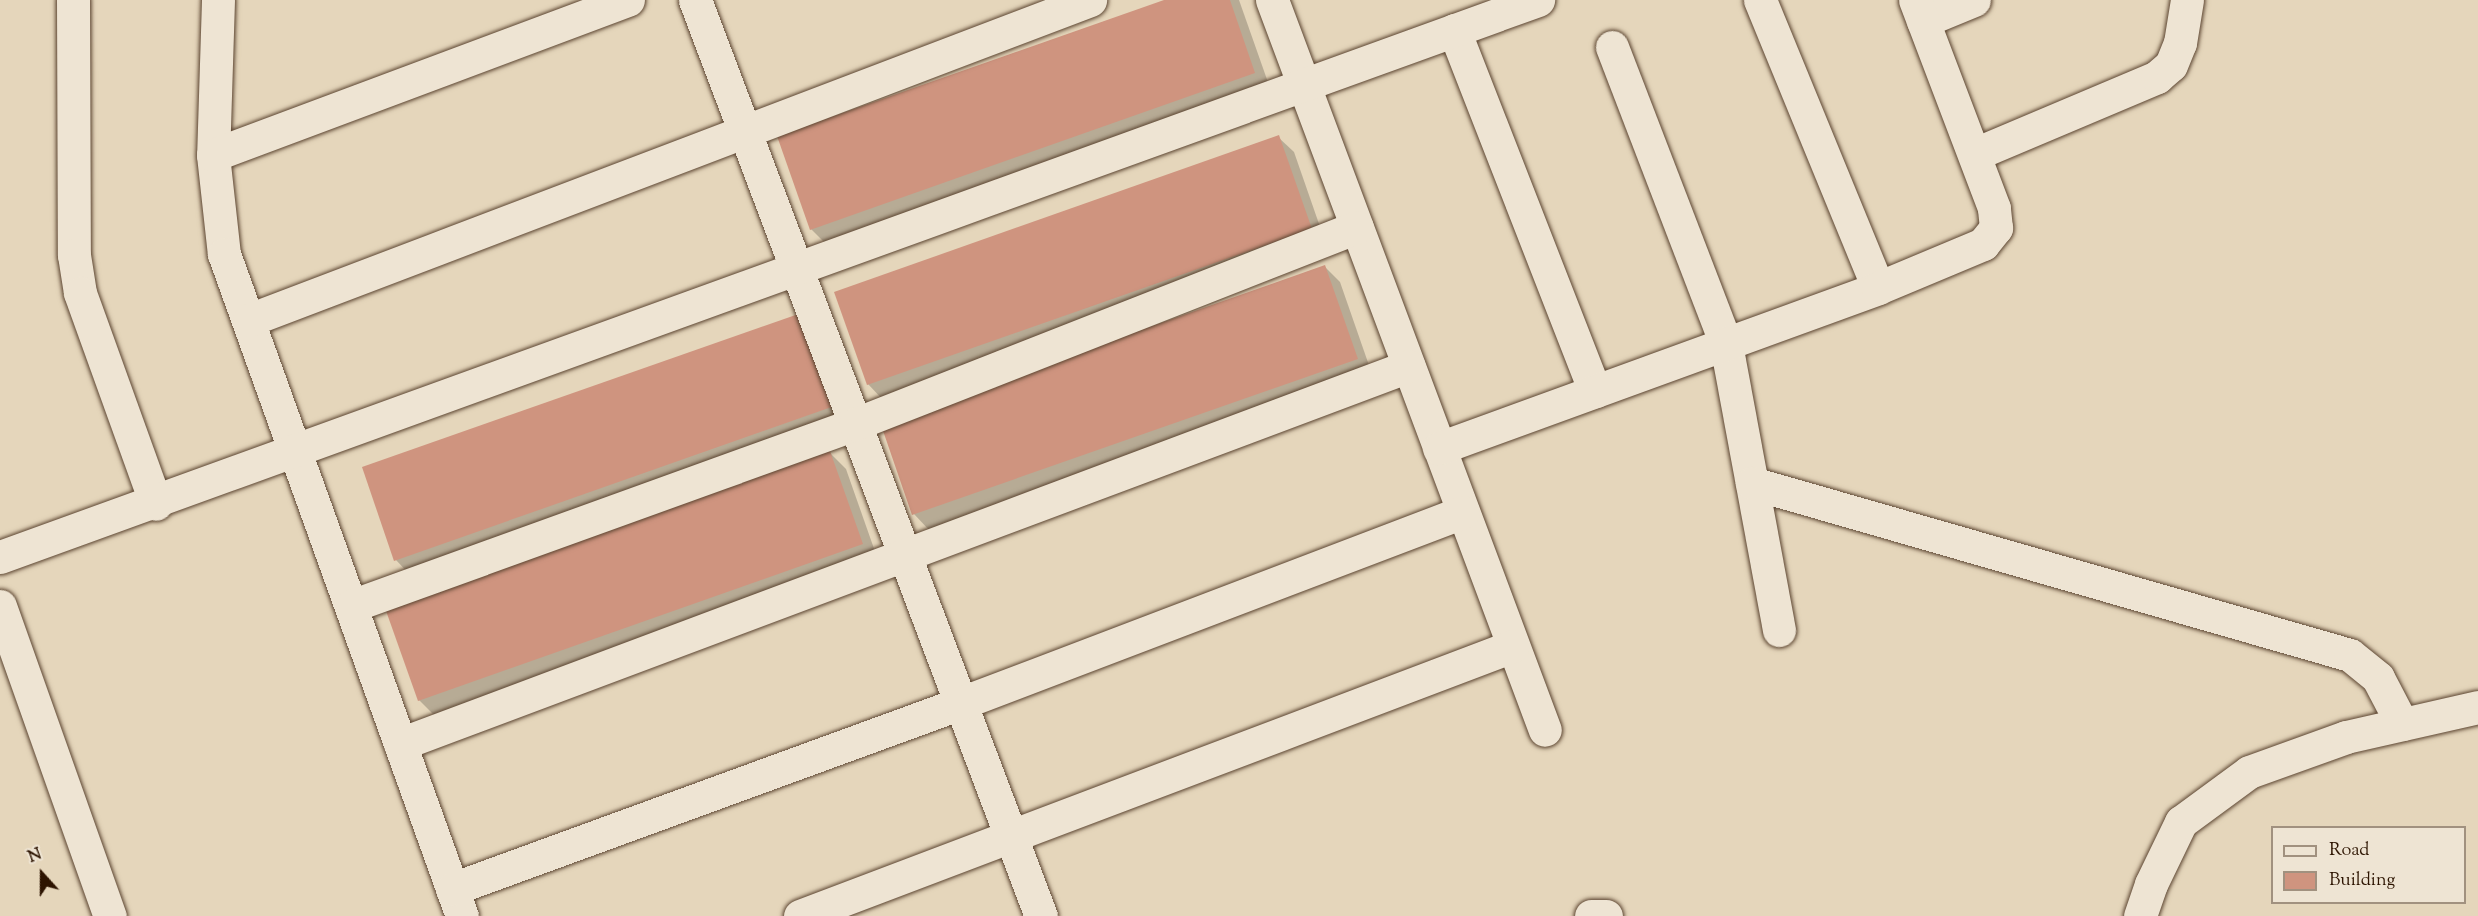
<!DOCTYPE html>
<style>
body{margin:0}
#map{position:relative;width:2478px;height:916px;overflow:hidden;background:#e5d6bb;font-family:"Sorts Mill Goudy",serif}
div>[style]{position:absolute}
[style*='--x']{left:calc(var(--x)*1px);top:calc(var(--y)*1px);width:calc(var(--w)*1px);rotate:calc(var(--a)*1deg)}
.shadow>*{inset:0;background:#0003}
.building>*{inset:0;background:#cf947f}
.roads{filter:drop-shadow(0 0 2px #5b4430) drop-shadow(0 0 2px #5b4430)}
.minor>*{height:33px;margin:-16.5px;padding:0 16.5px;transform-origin:16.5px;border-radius:16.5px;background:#eee4d3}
span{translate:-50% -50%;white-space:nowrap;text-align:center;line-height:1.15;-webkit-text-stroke:4.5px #eee4d3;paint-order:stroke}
.legend{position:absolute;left:2271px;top:826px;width:195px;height:78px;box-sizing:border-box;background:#eee4d3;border:2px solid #a1917f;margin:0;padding:8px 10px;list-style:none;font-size:18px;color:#2d1401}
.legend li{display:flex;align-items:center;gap:12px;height:30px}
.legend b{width:30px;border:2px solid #a1917f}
.north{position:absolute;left:12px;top:844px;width:60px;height:60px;-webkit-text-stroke:4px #eee4d3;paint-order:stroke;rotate:339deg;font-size:16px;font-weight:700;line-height:24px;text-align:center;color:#2d1401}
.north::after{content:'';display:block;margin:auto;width:21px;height:27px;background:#2d1401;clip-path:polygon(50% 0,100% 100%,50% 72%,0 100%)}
</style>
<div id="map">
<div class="shadow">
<div style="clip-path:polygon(1168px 0,1239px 0,1270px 88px,826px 244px,811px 229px)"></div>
<div style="clip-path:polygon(1278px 137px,1294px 152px,1326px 244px,883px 400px,868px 384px)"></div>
<div style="clip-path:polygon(1325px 267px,1340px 282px,1372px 374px,929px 530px,914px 514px)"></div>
<div style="clip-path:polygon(806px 313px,854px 420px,411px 576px,396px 560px)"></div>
<div style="clip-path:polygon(830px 453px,846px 469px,878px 560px,435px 716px,419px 700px)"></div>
</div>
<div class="building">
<div style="clip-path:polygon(1164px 0,1230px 0,1255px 73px,810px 230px,777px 136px)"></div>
<div style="clip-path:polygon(1279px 135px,1312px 229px,867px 385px,834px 292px)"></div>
<div style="clip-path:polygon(1325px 265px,1358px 359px,912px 515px,880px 422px)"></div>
<div style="clip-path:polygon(807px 311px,840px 404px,394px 561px,362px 467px)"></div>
<div style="clip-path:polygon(830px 451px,863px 544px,418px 701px,385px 608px)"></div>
</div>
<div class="roads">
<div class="minor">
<div style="--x:73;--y:0;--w:255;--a:89.8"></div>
<div style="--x:74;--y:255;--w:38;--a:81"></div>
<div style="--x:80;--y:293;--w:224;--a:70.2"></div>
<div style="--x:218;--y:0;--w:155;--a:91.8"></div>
<div style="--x:213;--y:155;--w:100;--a:83.7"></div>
<div style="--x:224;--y:254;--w:703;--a:70.23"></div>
<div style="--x:695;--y:0;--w:979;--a:69.31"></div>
<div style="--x:1272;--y:0;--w:779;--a:69.5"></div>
<div style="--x:1760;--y:0;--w:311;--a:67.7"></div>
<div style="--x:1923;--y:21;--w:55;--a:-22.4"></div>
<div style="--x:1454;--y:30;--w:388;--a:68.7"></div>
<div style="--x:1612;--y:47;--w:318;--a:69"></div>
<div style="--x:1726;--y:344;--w:291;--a:79.5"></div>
<div style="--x:1975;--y:154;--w:198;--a:-22.9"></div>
<div style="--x:2157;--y:77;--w:18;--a:-41"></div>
<div style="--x:2171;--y:65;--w:24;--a:-68"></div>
<div style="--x:2180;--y:43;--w:44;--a:-80.8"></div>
<div style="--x:213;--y:155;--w:443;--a:-20.5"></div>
<div style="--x:249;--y:320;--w:900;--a:-20.83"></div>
<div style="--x:1439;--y:448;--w:467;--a:-20"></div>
<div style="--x:1878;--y:288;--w:114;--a:-22.7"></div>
<div style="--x:1983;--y:244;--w:21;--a:-51"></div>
<div style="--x:1996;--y:228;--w:20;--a:-96"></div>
<div style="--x:1994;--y:208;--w:222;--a:-110.8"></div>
<div style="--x:1752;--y:483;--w:622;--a:16.05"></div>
<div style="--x:2350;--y:655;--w:36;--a:39"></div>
<div style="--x:2378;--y:678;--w:52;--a:62.4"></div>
<div style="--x:0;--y:557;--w:1636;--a:-19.91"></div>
<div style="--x:0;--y:606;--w:329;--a:70.5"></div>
<div style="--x:351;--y:606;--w:536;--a:-19.86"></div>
<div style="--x:855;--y:424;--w:539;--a:-21.43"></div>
<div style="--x:400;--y:744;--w:1077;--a:-20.54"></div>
<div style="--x:452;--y:889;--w:542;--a:-20.07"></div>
<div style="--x:961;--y:703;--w:537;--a:-20.83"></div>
<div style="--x:800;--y:916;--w:762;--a:-20.74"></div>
<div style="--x:1591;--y:916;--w:15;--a:0"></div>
<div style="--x:2140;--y:916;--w:34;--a:-71"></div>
<div style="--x:2151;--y:884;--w:69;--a:-64.2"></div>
<div style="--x:2181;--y:822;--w:84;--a:-36.3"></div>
<div style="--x:2249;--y:772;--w:103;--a:-19.8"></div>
<div style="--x:2346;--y:737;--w:135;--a:-12.8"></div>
</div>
</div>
<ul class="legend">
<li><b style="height:8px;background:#eee4d3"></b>Road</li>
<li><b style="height:16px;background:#cf947f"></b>Building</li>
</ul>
<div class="north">N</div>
</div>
